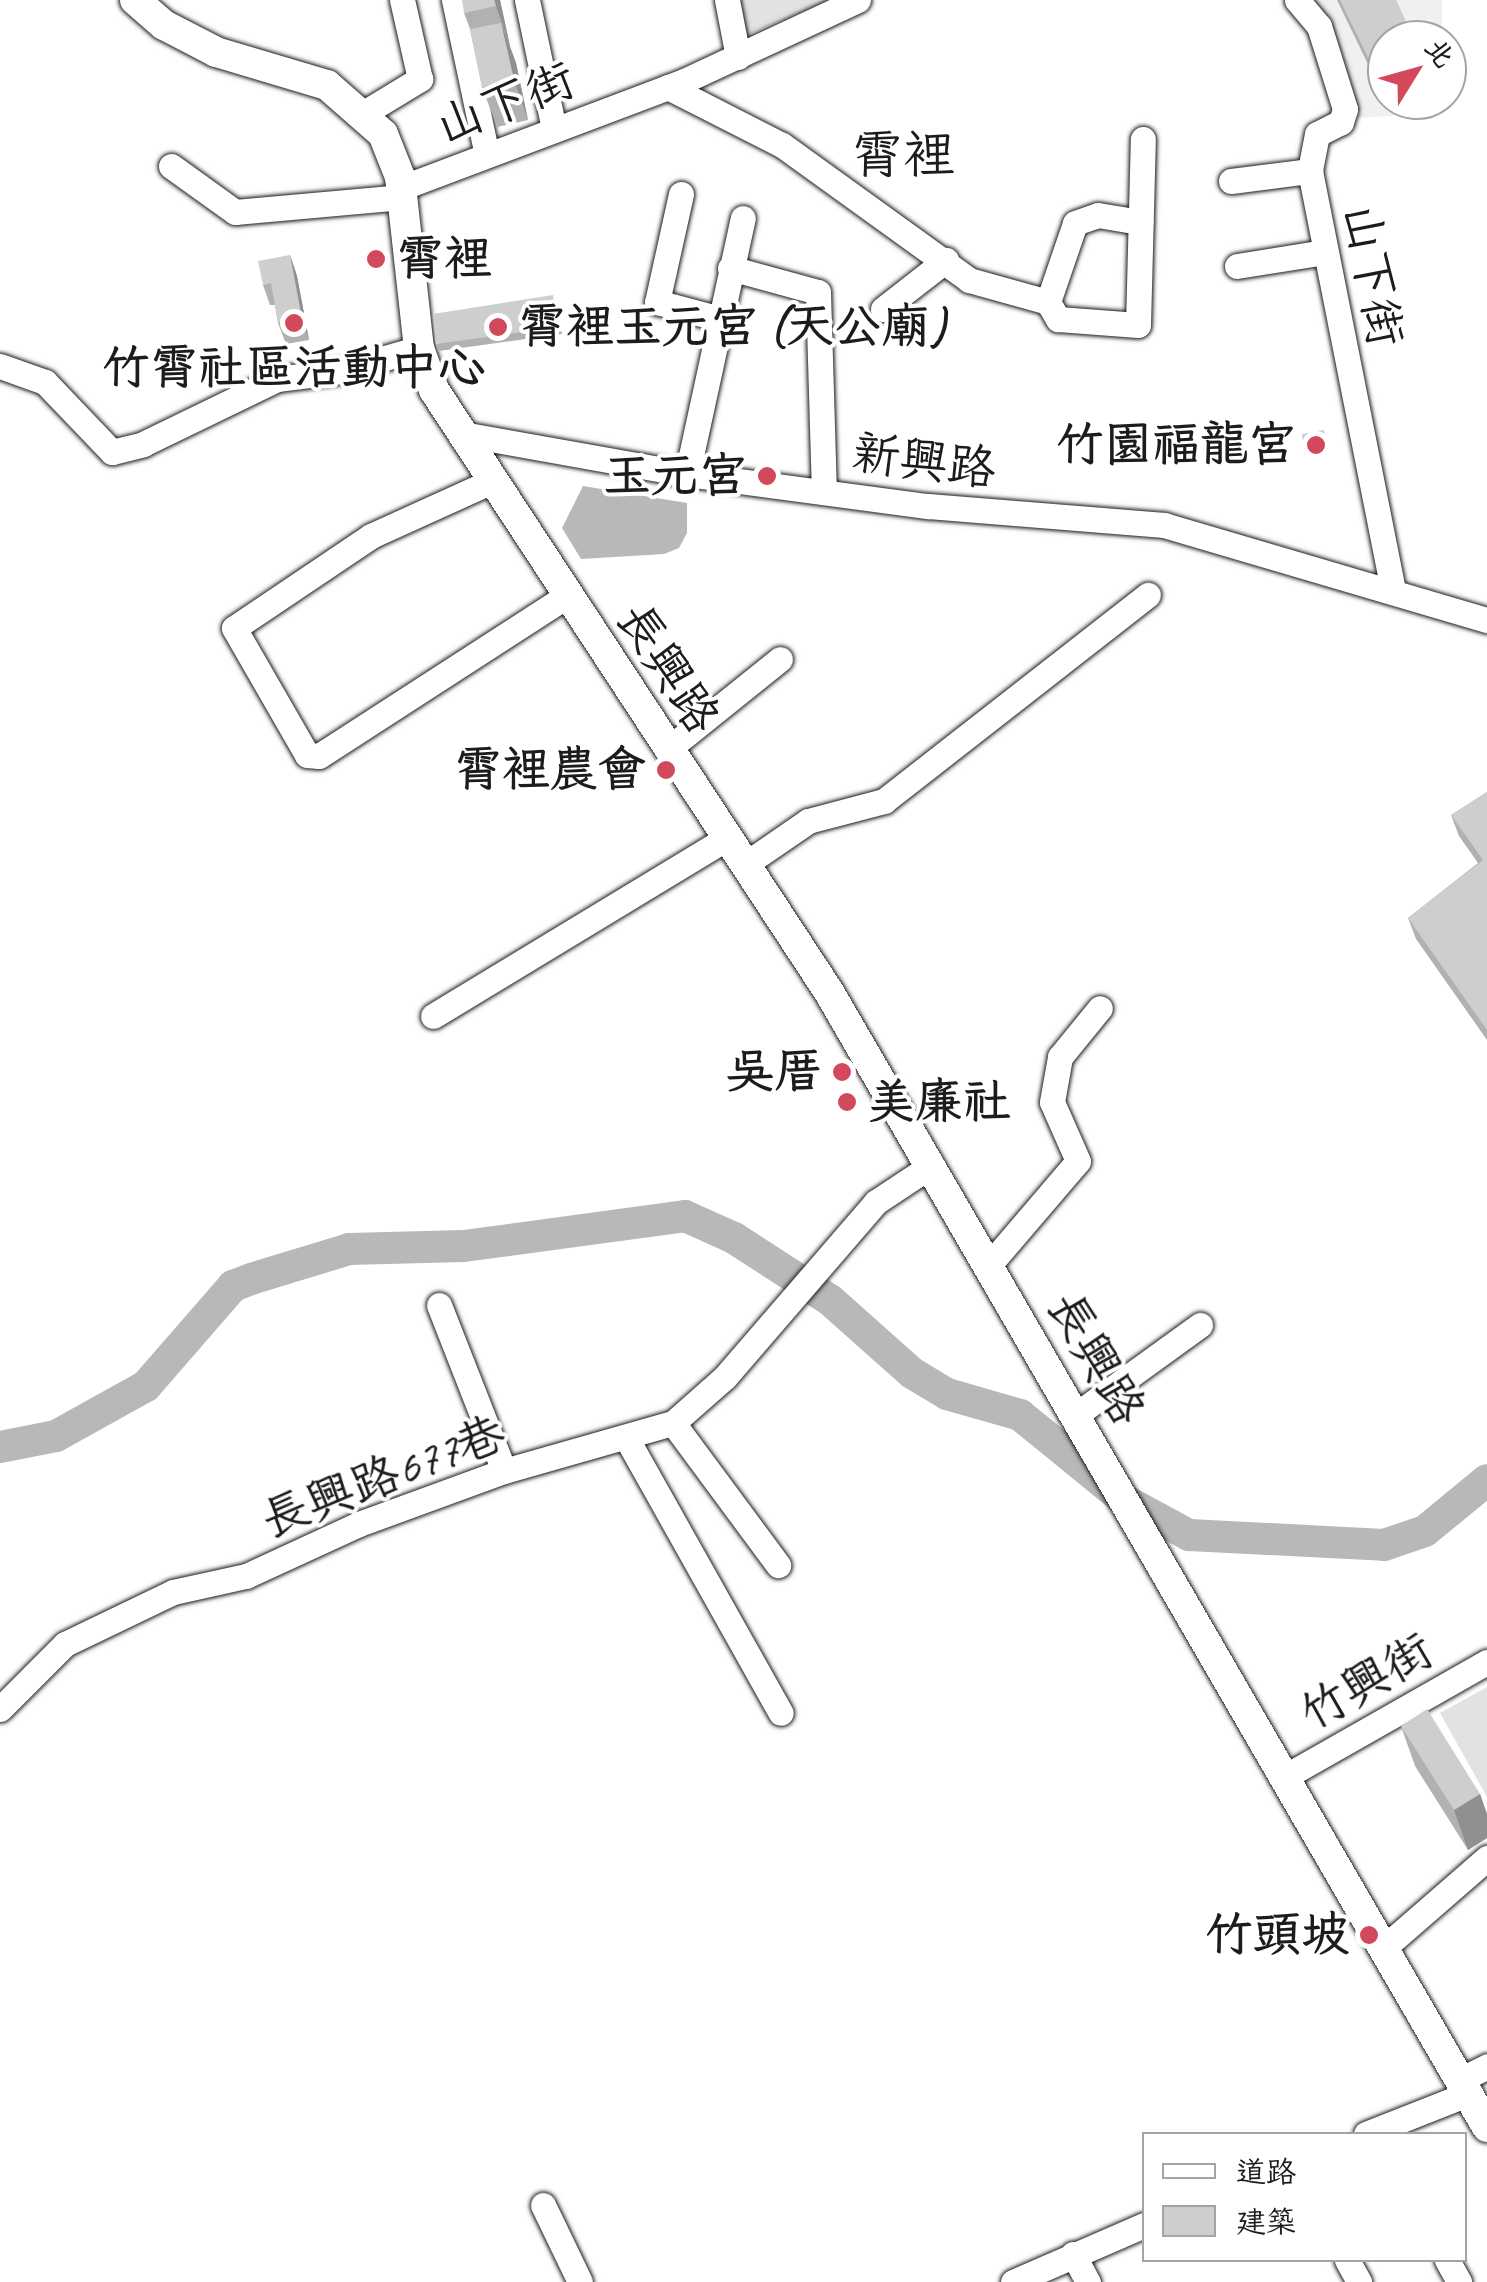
<!DOCTYPE html>
<meta charset="utf-8">
<style>
body{margin:0}
#map{position:relative;width:1487px;height:2282px;overflow:hidden;background:#fff;font-family:Caveat,"LXGW WenKai TC",sans-serif}
div>[style]{position:absolute}
[style*='--x']{left:calc(var(--x)*1px);top:calc(var(--y)*1px);width:calc(var(--w)*1px);rotate:calc(var(--a)*1deg)}
.built>*{inset:0;background:#f0f0f0}
.green>*{inset:0;background:#e2e2e2}
.water>*{inset:0;background:#b8b8b8}
.river>*{height:32px;margin:-16px;padding:0 16px;transform-origin:16px;border-radius:16px;background:#b8b8b8}
.roads{filter:drop-shadow(0 0 2px #1c1c1c) drop-shadow(0 0 2px #1c1c1c)}
.minor>*{height:25px;margin:-12.5px;padding:0 12.5px;transform-origin:12.5px;border-radius:12.5px;background:#fff}
.major>*{height:30px;margin:-15px;padding:0 15px;transform-origin:15px;border-radius:15px;background:#fff}
.wall>*{inset:0;background:#b1b1b1}
.shaded-wall>*{inset:0;background:#909090}
.building>*{inset:0;background:#cecece}
.dots>*{width:28px;height:28px;translate:-50% -50%;box-sizing:border-box;border:5px solid #fff;border-radius:50%}
span{translate:-50% -50%;white-space:nowrap;text-align:center;line-height:1.15;-webkit-text-stroke:8px #fff;paint-order:stroke}
.street-label{font-size:48px;color:#1c1c1c}
.poi-label{font-size:48px;color:#1c1c1c;font-weight:700}
.left{translate:0 -50%;text-align:left}
.right{translate:-100% -50%;text-align:right}
.quarter-label{font-size:52px;color:#1c1c1c}
.legend{position:absolute;left:1142px;top:2132px;width:325px;height:130px;box-sizing:border-box;background:#fff;border:2px solid #a4a4a4;margin:0;padding:12px 18px;list-style:none;font-size:30px;color:#1c1c1c}
.legend li{display:flex;align-items:center;gap:20px;height:50px}
.legend b{width:50px;border:2px solid #a4a4a4}
.north{position:absolute;left:1367px;top:20px;width:100px;height:100px;box-sizing:border-box;background:#fff;border:2px solid #a4a4a4;border-radius:50%;rotate:53deg;font-size:28px;font-weight:700;line-height:40px;text-align:center;color:#1c1c1c}
.north::after{content:'';display:block;margin:auto;width:35px;height:45px;background:#d1495b;clip-path:polygon(50% 0,100% 100%,50% 72%,0 100%)}
</style>
<div id="map">
<div class="built">
<div style="clip-path:polygon(1289px 0,1442px 0,1442px 40px,1387px 40px,1387px 100px,1441px 100px,1441px 112px,1359px 118px,1323px 26px)"></div>
</div>
<div class="green">
<div style="clip-path:polygon(722px 0,831px 0,732px 41px)"></div>
<div style="clip-path:polygon(1487px 1687px,1487px 1797px,1440px 1713px)"></div>
</div>
<div class="water">
<div style="clip-path:polygon(583px 486px,687px 503px,687px 533px,679px 548px,664px 554px,581px 559px,562px 528px)"></div>
</div>
<div class="river">
<div style="--x:0;--y:1447;--w:57;--a:-11.1"></div>
<div style="--x:56;--y:1436;--w:103;--a:-29.1"></div>
<div style="--x:146;--y:1386;--w:133;--a:-49"></div>
<div style="--x:233;--y:1286;--w:19;--a:-21"></div>
<div style="--x:251;--y:1279;--w:102;--a:-17"></div>
<div style="--x:349;--y:1249;--w:115;--a:-1.5"></div>
<div style="--x:464;--y:1246;--w:223;--a:-7.7"></div>
<div style="--x:685;--y:1216;--w:54;--a:24.2"></div>
<div style="--x:734;--y:1238;--w:114;--a:32.9"></div>
<div style="--x:830;--y:1300;--w:110;--a:41.7"></div>
<div style="--x:912;--y:1373;--w:41;--a:31"></div>
<div style="--x:947;--y:1394;--w:76;--a:16"></div>
<div style="--x:1020;--y:1415;--w:136;--a:39.1"></div>
<div style="--x:1126;--y:1501;--w:72;--a:28.4"></div>
<div style="--x:1189;--y:1535;--w:195;--a:2.9"></div>
<div style="--x:1384;--y:1545;--w:43;--a:-18.9"></div>
<div style="--x:1425;--y:1531;--w:80;--a:-39.4"></div>
</div>
<div class="roads">
<div class="minor">
<div style="--x:454;--y:0;--w:158;--a:78"></div>
<div style="--x:527;--y:0;--w:132;--a:78.2"></div>
<div style="--x:727;--y:0;--w:58;--a:79.1"></div>
<div style="--x:1297;--y:0;--w:34;--a:50"></div>
<div style="--x:1319;--y:26;--w:87;--a:72.6"></div>
<div style="--x:1345;--y:109;--w:14;--a:107"></div>
<div style="--x:1341;--y:122;--w:27;--a:153"></div>
<div style="--x:1317;--y:134;--w:38;--a:101"></div>
<div style="--x:1310;--y:171;--w:427;--a:78.8"></div>
<div style="--x:668;--y:87;--w:128;--a:27"></div>
<div style="--x:782;--y:145;--w:231;--a:35.8"></div>
<div style="--x:969;--y:280;--w:82;--a:15.6"></div>
<div style="--x:1048;--y:302;--w:20;--a:60"></div>
<div style="--x:1058;--y:319;--w:80;--a:4.3"></div>
<div style="--x:1138;--y:325;--w:186;--a:-88.5"></div>
<div style="--x:364;--y:113;--w:66;--a:-31.3"></div>
<div style="--x:420;--y:79;--w:81;--a:-102.8"></div>
<div style="--x:171;--y:166;--w:79;--a:35.7"></div>
<div style="--x:235;--y:212;--w:168;--a:-5.1"></div>
<div style="--x:1231;--y:181;--w:80;--a:-7.2"></div>
<div style="--x:401;--y:188;--w:303;--a:-20.7"></div>
<div style="--x:684;--y:81;--w:192;--a:-25"></div>
<div style="--x:681;--y:194;--w:111;--a:102.5"></div>
<div style="--x:657;--y:302;--w:65;--a:15.1"></div>
<div style="--x:1237;--y:266;--w:88;--a:-9.1"></div>
<div style="--x:730;--y:268;--w:91;--a:15.3"></div>
<div style="--x:818;--y:292;--w:200;--a:88.3"></div>
<div style="--x:1048;--y:302;--w:83;--a:-71.1"></div>
<div style="--x:1075;--y:223;--w:24;--a:-19"></div>
<div style="--x:1098;--y:215;--w:43;--a:9.5"></div>
<div style="--x:883;--y:309;--w:80;--a:-37.9"></div>
<div style="--x:0;--y:366;--w:48;--a:19.6"></div>
<div style="--x:45;--y:382;--w:97;--a:46.3"></div>
<div style="--x:112;--y:452;--w:32;--a:-14"></div>
<div style="--x:143;--y:444;--w:149;--a:-25.9"></div>
<div style="--x:277;--y:379;--w:64;--a:-7.2"></div>
<div style="--x:340;--y:371;--w:82;--a:-16.2"></div>
<div style="--x:462;--y:434;--w:229;--a:10.1"></div>
<div style="--x:687;--y:474;--w:243;--a:7.6"></div>
<div style="--x:928;--y:506;--w:237;--a:4.6"></div>
<div style="--x:1164;--y:525;--w:337;--a:16.4"></div>
<div style="--x:687;--y:474;--w:262;--a:-77.7"></div>
<div style="--x:492;--y:481;--w:133;--a:155.6"></div>
<div style="--x:371;--y:536;--w:165;--a:146.1"></div>
<div style="--x:234;--y:628;--w:146;--a:60.1"></div>
<div style="--x:307;--y:755;--w:12;--a:5"></div>
<div style="--x:319;--y:756;--w:297;--a:-32.9"></div>
<div style="--x:667;--y:750;--w:145;--a:-38.8"></div>
<div style="--x:747;--y:863;--w:74;--a:-34.5"></div>
<div style="--x:808;--y:821;--w:79;--a:-14.7"></div>
<div style="--x:884;--y:801;--w:335;--a:-38"></div>
<div style="--x:433;--y:1016;--w:346;--a:-31.2"></div>
<div style="--x:990;--y:1264;--w:135;--a:-49.5"></div>
<div style="--x:1078;--y:1161;--w:64;--a:-113.8"></div>
<div style="--x:1052;--y:1102;--w:46;--a:-79.9"></div>
<div style="--x:1060;--y:1057;--w:63;--a:-50.8"></div>
<div style="--x:439;--y:1305;--w:178;--a:68.6"></div>
<div style="--x:1077;--y:1414;--w:152;--a:-35.9"></div>
<div style="--x:673;--y:1423;--w:177;--a:53.5"></div>
<div style="--x:627;--y:1439;--w:314;--a:60.7"></div>
<div style="--x:0;--y:1709;--w:92;--a:-45"></div>
<div style="--x:65;--y:1644;--w:120;--a:-25.7"></div>
<div style="--x:173;--y:1592;--w:75;--a:-12.4"></div>
<div style="--x:246;--y:1576;--w:124;--a:-24.7"></div>
<div style="--x:359;--y:1524;--w:154;--a:-20.1"></div>
<div style="--x:504;--y:1471;--w:176;--a:-15.9"></div>
<div style="--x:673;--y:1423;--w:69;--a:-41.5"></div>
<div style="--x:725;--y:1377;--w:231;--a:-49.2"></div>
<div style="--x:876;--y:1202;--w:67;--a:-33.5"></div>
<div style="--x:1288;--y:1775;--w:229;--a:-29.6"></div>
<div style="--x:1387;--y:1945;--w:133;--a:-41"></div>
<div style="--x:1462;--y:2079;--w:28;--a:-27"></div>
<div style="--x:1366;--y:2134;--w:112;--a:-21.5"></div>
<div style="--x:543;--y:2205;--w:85;--a:64.3"></div>
<div style="--x:1073;--y:2254;--w:32;--a:62"></div>
<div style="--x:1347;--y:2260;--w:25;--a:61"></div>
<div style="--x:1447;--y:2260;--w:25;--a:61"></div>
<div style="--x:1013;--y:2282;--w:143;--a:-23.5"></div>
</div>
<div class="major">
<div style="--x:135;--y:0;--w:38;--a:41"></div>
<div style="--x:164;--y:25;--w:59;--a:27.4"></div>
<div style="--x:216;--y:52;--w:116;--a:16.6"></div>
<div style="--x:327;--y:85;--w:74;--a:41.2"></div>
<div style="--x:383;--y:134;--w:46;--a:68.4"></div>
<div style="--x:400;--y:177;--w:172;--a:83.7"></div>
<div style="--x:419;--y:348;--w:45;--a:70.3"></div>
<div style="--x:434;--y:390;--w:720;--a:56.73"></div>
<div style="--x:829;--y:992;--w:1312;--a:59.9"></div>
</div>
</div>
<div class="wall">
<div style="clip-path:polygon(500px 0,510px 46px,516px 63px,528px 120px,497px 127px,482px 87px,470px 29px,464px 13px)"></div>
<div style="clip-path:polygon(1337px 0,1396px 0,1387px 40px,1387px 100px,1410px 100px,1390px 110px)"></div>
<div style="clip-path:polygon(290px 255px,297px 276px,309px 340px,286px 344px,278px 323px,275px 305px,270px 305px,263px 285px)"></div>
<div style="clip-path:polygon(556px 302px,562px 334px,439px 351px,436px 344px)"></div>
<div style="clip-path:polygon(1326px 437px,1328px 450px,1305px 454px,1303px 447px)"></div>
<div style="clip-path:polygon(1487px 792px,1487px 1040px,1416px 939px,1408px 918px,1478px 863px,1459px 836px,1451px 815px)"></div>
<div style="clip-path:polygon(1401px 1726px,1480px 1794px,1487px 1814px,1487px 1838px,1468px 1850px,1415px 1766px)"></div>
</div>
<div class="shaded-wall">
<div style="clip-path:polygon(494px 0,500px 0,510px 46px,496px 6px)"></div>
<div style="clip-path:polygon(501px 23px,516px 63px,528px 120px,514px 80px)"></div>
<div style="clip-path:polygon(290px 255px,297px 276px,309px 340px,302px 319px)"></div>
<div style="clip-path:polygon(1480px 1794px,1487px 1814px,1487px 1838px,1468px 1850px,1454px 1810px)"></div>
</div>
<div class="building">
<div style="clip-path:polygon(462px 0,494px 0,496px 6px,464px 13px)"></div>
<div style="clip-path:polygon(1340px 0,1396px 0,1415px 40px,1387px 40px,1387px 79px,1380px 82px)"></div>
<div style="clip-path:polygon(501px 23px,514px 80px,482px 87px,470px 29px)"></div>
<div style="clip-path:polygon(290px 255px,302px 319px,278px 323px,271px 283px,263px 285px,258px 261px)"></div>
<div style="clip-path:polygon(553px 295px,559px 327px,436px 344px,433px 314px)"></div>
<div style="clip-path:polygon(1324px 430px,1325px 443px,1303px 447px,1302px 434px)"></div>
<div style="clip-path:polygon(1487px 792px,1487px 1030px,1408px 918px,1483px 860px,1451px 815px)"></div>
<div style="clip-path:polygon(1427px 1709px,1480px 1794px,1454px 1810px,1401px 1726px)"></div>
</div>
<div class="dots">
<div style="left:376px;top:259px;background:#d1495b"></div>
<div style="left:294px;top:323px;background:#d1495b"></div>
<div style="left:498px;top:327px;background:#d1495b"></div>
<div style="left:1316px;top:445px;background:#d1495b"></div>
<div style="left:767px;top:476px;background:#d1495b"></div>
<div style="left:666px;top:770px;background:#d1495b"></div>
<div style="left:842px;top:1072px;background:#d1495b"></div>
<div style="left:847px;top:1102px;background:#d1495b"></div>
<div style="left:1369px;top:1935px;background:#d1495b"></div>
</div>
<div class="street-label">
<span style="left:505px;top:103px;rotate:-21deg">山下街</span>
<span style="left:1373px;top:275px;rotate:79deg">山下街</span>
<span style="left:924px;top:461px;rotate:7deg">新興路</span>
<span style="left:668px;top:668px;rotate:57deg">長興路</span>
<span style="left:1096px;top:1358px;rotate:60deg">長興路</span>
<span style="left:383px;top:1477px;rotate:-21deg">長興路677巷</span>
<span style="left:1366px;top:1682px;rotate:-30deg">竹興街</span>
</div>
<div class="poi-label">
<span class="left" style="left:396px;top:259px">霄裡</span>
<span class="left" style="left:518px;top:327px">霄裡玉元宮 (天公廟)</span>
<span style="left:294px;top:368px">竹霄社區活動中心</span>
<span class="right" style="left:1296px;top:445px">竹園福龍宮</span>
<span class="right" style="left:747px;top:476px">玉元宮</span>
<span class="right" style="left:646px;top:770px">霄裡農會</span>
<span class="right" style="left:822px;top:1072px">吳厝</span>
<span class="left" style="left:867px;top:1102px">美廉社</span>
<span class="right" style="left:1349px;top:1935px">竹頭坡</span>
</div>
<div class="quarter-label">
<span style="left:903px;top:156px">霄裡</span>
</div>
<ul class="legend">
<li><b style="height:12px;background:#fff"></b>道路</li>
<li><b style="height:28px;background:#cecece"></b>建築</li>
</ul>
<div class="north">北</div>
</div>
